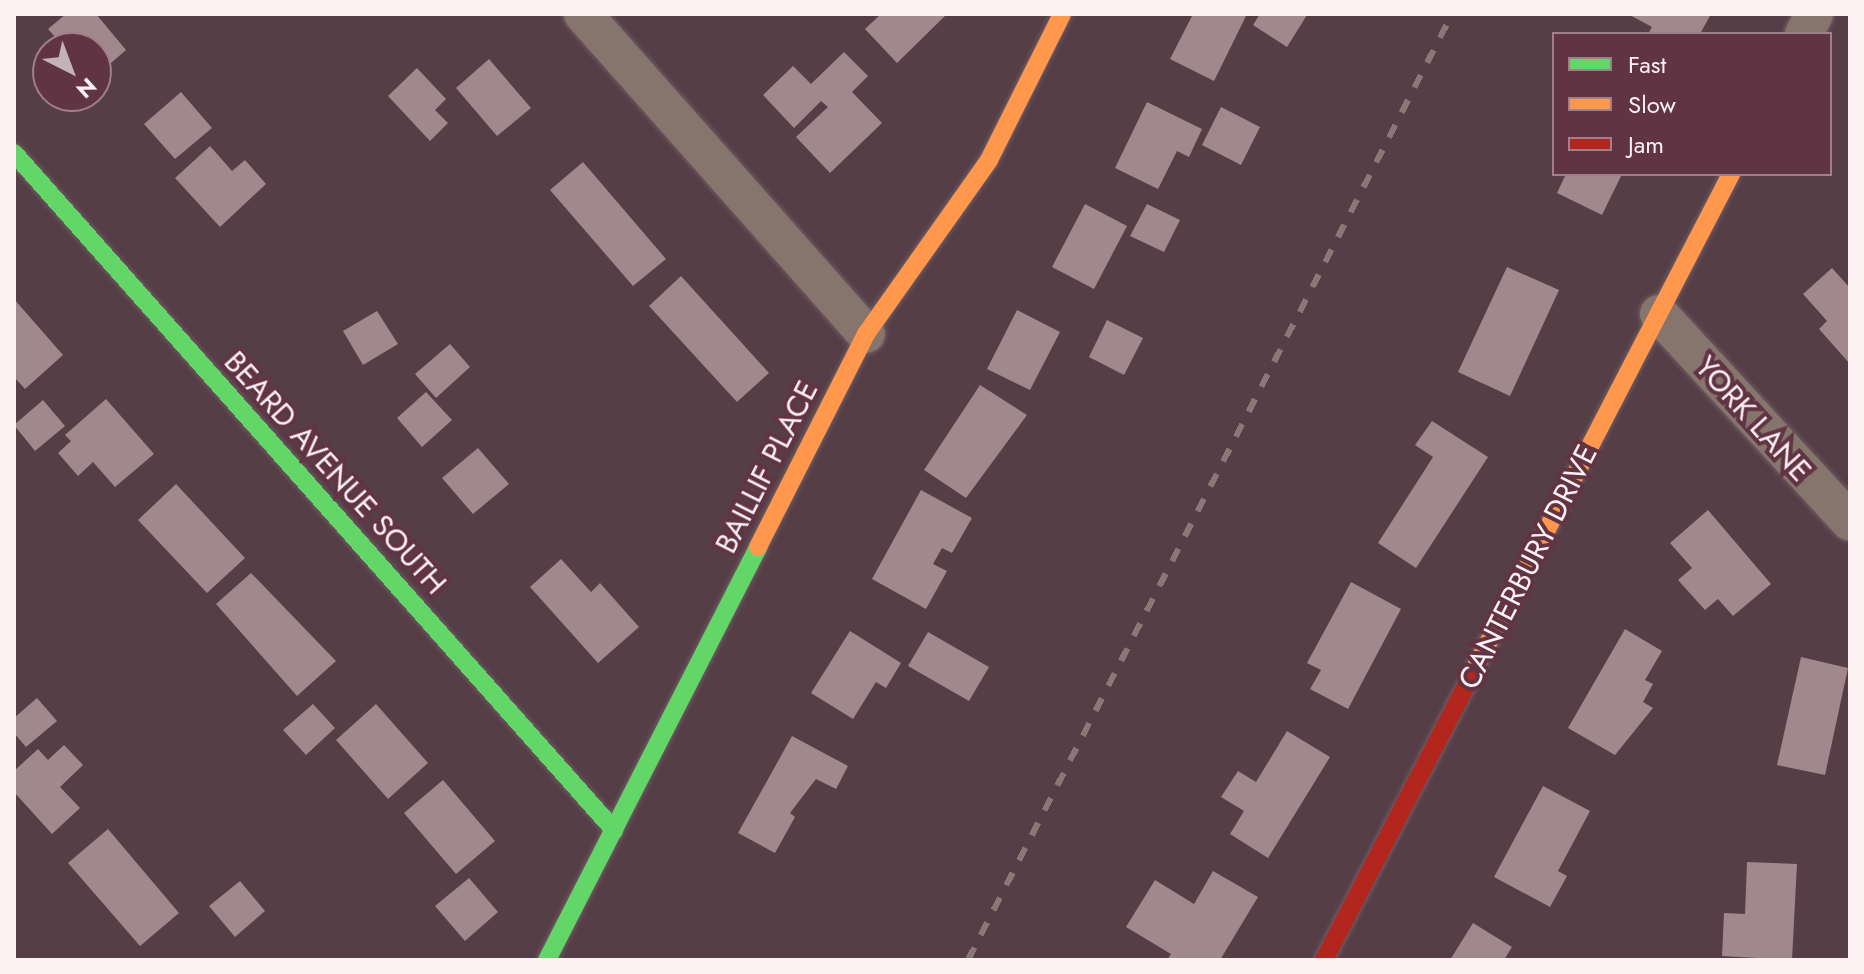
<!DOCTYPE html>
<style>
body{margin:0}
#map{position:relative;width:1864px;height:974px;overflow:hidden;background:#563e47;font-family:Jost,sans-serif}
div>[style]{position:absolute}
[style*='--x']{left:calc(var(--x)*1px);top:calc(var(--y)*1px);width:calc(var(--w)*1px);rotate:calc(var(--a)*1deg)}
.building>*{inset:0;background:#a2878c}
.roads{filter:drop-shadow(0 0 2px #6f5d64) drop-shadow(0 0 2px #6f5d64)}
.street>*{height:38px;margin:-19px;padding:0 19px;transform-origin:19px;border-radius:19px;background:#86756c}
.fast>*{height:18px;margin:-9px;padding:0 9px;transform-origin:9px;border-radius:9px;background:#63d668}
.slow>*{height:18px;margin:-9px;padding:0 9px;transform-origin:9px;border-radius:9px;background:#ff974d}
.jam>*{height:18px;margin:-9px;padding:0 9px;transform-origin:9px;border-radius:9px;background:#b3261e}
.rail>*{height:6px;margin-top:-3px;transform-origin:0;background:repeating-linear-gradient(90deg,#897877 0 14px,transparent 0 28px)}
span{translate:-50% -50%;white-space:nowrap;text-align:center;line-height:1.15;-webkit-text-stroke:8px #613444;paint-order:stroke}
.street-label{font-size:30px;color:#fdf1f4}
.frame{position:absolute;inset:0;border:16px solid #fdf1f4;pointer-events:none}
.legend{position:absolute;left:1552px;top:32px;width:280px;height:144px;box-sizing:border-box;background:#613444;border:2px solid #9f808a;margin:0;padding:10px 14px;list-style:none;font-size:24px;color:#fdf1f4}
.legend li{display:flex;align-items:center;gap:16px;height:40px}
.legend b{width:40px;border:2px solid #9f808a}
.north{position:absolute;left:32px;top:32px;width:80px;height:80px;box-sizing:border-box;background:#613444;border:2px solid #9f808a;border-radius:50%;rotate:138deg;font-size:22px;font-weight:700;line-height:32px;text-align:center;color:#fdf1f4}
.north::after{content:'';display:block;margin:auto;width:28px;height:36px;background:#c3b2b7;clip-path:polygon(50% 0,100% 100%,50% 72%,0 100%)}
</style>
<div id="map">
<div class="building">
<div style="clip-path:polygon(66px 14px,96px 14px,126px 50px,96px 76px,96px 48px,65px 48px,48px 29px)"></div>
<div style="clip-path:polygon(881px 14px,947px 14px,897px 63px,865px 29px)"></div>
<div style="clip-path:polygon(1193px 14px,1246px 16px,1214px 81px,1170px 59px)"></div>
<div style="clip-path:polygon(1260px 14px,1305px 14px,1307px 15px,1287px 47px,1253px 25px)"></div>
<div style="clip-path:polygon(1628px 14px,1711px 14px,1700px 34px,1648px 34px,1652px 27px)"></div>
<div style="clip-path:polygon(844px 52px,868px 76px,852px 92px,882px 123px,830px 173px,796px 137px,828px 107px,821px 101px,794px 128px,763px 95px,793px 66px,811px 84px)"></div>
<div style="clip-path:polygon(489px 59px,531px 108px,497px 136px,456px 88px)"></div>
<div style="clip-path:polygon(417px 68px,446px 99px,435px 110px,448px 123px,430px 141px,388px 96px)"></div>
<div style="clip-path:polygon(181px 92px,212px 128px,175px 159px,144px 124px)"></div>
<div style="clip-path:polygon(1147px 102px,1202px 129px,1189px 157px,1177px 151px,1158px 189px,1115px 168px)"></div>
<div style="clip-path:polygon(1221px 107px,1260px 127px,1241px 165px,1202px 145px)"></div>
<div style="clip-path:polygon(210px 146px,232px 171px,245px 160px,266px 184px,220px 227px,175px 178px)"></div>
<div style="clip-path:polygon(583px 162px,666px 259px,633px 286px,550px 190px)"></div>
<div style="clip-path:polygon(1566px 174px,1622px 174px,1602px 215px,1557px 193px)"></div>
<div style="clip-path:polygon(1085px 204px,1127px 226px,1094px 289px,1052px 267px)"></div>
<div style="clip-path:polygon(1147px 204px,1180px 220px,1164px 252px,1130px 236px)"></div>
<div style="clip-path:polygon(1507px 267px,1559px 290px,1510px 396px,1458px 372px)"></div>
<div style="clip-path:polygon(1832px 268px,1850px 288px,1850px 364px,1819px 329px,1827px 321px,1803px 294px)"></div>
<div style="clip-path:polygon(681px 276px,769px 373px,737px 402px,649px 306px)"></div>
<div style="clip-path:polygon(14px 299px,63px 355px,25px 389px,14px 377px)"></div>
<div style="clip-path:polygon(1017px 310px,1060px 332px,1030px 390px,987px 369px)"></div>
<div style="clip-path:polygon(377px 311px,398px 344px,363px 365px,343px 331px)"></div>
<div style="clip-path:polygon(1107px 320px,1143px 338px,1124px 375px,1089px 357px)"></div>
<div style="clip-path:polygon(450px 344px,470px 367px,436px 398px,415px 374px)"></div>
<div style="clip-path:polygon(980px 385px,1027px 415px,966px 498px,924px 470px)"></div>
<div style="clip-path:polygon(426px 392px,452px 420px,422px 447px,397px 418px)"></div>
<div style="clip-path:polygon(106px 399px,154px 454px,115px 487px,93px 462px,78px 476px,58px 453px,71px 441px,65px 435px)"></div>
<div style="clip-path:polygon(43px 400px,65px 426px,35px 451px,14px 425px)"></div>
<div style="clip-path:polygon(1432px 421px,1488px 457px,1416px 568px,1378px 543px,1433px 457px,1415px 445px)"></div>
<div style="clip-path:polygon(478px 448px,509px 484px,473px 514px,442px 478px)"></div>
<div style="clip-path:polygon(176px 484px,245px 558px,207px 593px,138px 520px)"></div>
<div style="clip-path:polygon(921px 490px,972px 518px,952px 553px,942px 548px,933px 564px,947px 571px,926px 609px,872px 579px)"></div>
<div style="clip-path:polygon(1708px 510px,1771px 584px,1733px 616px,1718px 599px,1705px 610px,1678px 580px,1692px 568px,1670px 543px)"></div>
<div style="clip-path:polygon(561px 559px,591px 592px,600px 583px,639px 627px,598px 663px,530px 587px)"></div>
<div style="clip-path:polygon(251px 573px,336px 661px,297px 696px,216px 604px)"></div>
<div style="clip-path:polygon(1351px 582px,1401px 609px,1348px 709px,1310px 689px,1321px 670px,1307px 663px)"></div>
<div style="clip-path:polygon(1625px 629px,1662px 651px,1645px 680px,1653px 684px,1643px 702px,1653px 708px,1615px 755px,1568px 728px)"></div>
<div style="clip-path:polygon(850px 631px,901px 663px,886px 688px,876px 682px,853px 719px,811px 693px)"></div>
<div style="clip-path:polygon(928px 632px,989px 667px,969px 701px,908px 666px)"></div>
<div style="clip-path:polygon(1801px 657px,1848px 668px,1825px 775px,1777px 765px)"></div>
<div style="clip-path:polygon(37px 698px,57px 721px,26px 747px,14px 733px,14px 718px)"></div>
<div style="clip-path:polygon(313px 704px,335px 728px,306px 755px,283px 730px)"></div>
<div style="clip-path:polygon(376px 704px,428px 763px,388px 799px,336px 740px)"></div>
<div style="clip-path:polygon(1287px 731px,1330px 757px,1268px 858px,1230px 834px,1244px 811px,1221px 797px,1238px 771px,1256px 782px)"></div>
<div style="clip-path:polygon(792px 736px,848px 766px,836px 789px,816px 779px,790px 813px,795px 817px,775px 853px,738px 833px)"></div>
<div style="clip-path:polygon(64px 745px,83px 765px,60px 787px,80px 808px,52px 834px,14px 792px,14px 771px,38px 749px,48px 760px)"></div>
<div style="clip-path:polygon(443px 780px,495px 841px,456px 874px,404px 813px)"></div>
<div style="clip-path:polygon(1543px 786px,1590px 811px,1558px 871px,1567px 876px,1550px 907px,1494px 877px)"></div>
<div style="clip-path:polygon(108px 829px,179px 913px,140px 946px,68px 863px)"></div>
<div style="clip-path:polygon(1747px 862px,1797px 864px,1792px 960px,1722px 956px,1724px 913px,1745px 914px)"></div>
<div style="clip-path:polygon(1213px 871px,1258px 897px,1220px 960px,1167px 960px,1171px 954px,1126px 927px,1155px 880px,1194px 904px)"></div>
<div style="clip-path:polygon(469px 878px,498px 912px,465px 941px,435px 906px)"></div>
<div style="clip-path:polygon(240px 881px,265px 911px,235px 937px,209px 906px)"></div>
<div style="clip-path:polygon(1473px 923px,1512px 947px,1504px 960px,1450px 960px)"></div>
</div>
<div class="roads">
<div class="street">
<div style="--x:583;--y:14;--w:427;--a:48.5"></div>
<div style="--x:1804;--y:34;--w:22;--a:-63"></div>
<div style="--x:1659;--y:314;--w:282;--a:47.4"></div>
</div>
<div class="fast">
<div style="--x:14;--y:153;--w:905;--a:48.45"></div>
<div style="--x:547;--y:960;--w:464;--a:-62.9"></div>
</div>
<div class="slow">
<div style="--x:758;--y:547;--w:239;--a:-63.1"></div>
<div style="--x:866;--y:334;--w:213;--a:-54.7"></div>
<div style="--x:989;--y:160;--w:163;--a:-63.4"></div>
<div style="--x:1473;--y:672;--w:561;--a:-62.61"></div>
</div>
<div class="jam">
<div style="--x:1324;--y:960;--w:324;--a:-62.6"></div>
</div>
</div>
<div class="rail">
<div style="--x:968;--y:960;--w:1063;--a:-62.9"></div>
</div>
<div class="street-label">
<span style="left:1753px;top:419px;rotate:48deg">YORK LANE</span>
<span style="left:767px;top:467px;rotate:-63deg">BAILLIF PLACE</span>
<span style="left:335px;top:473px;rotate:48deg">BEARD AVENUE SOUTH</span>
<span style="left:1528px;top:567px;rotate:-63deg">CANTERBURY DRIVE</span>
</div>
<div class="frame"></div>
<ul class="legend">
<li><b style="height:10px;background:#63d668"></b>Fast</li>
<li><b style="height:10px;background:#ff974d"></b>Slow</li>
<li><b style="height:10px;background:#b3261e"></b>Jam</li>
</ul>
<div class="north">N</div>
</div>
